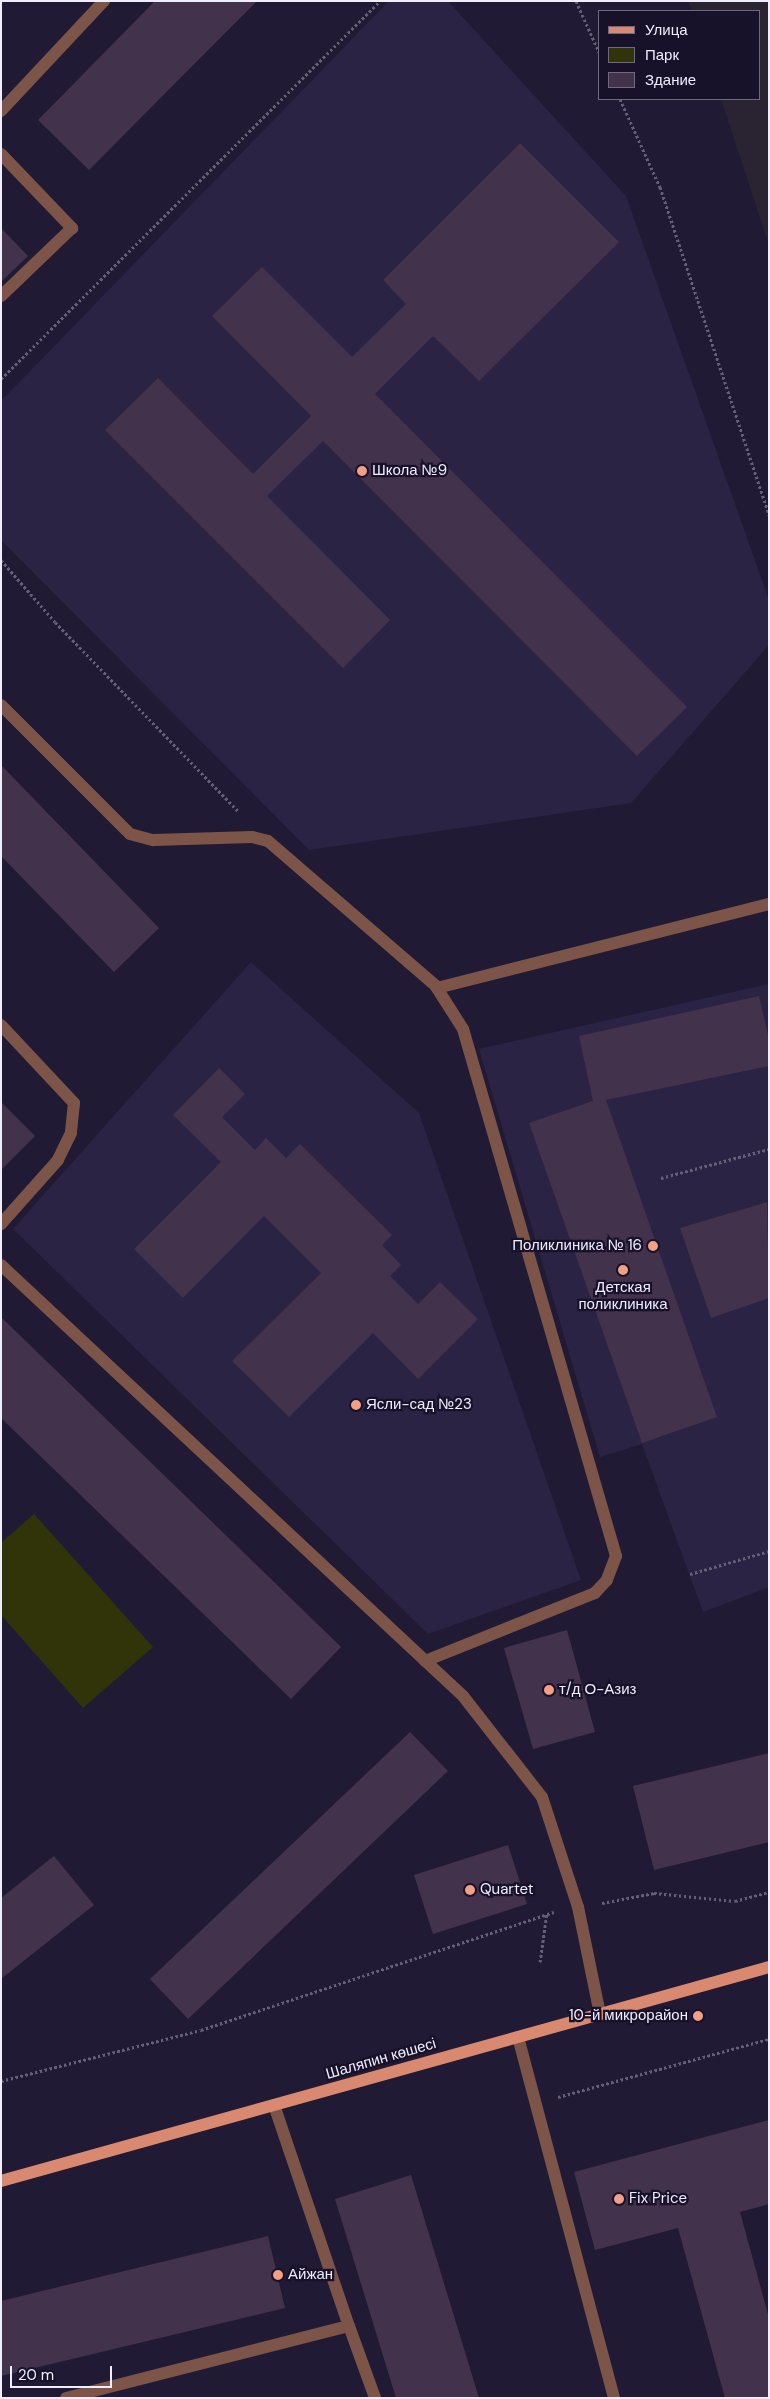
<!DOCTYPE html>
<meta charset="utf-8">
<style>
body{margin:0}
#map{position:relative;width:770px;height:2399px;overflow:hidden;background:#211a34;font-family:"DM Sans",sans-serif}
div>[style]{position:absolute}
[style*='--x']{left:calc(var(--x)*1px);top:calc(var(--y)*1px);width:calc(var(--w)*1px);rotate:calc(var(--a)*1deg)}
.industrial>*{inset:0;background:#2a2332}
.built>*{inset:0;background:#2b2343}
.green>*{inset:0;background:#313409}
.building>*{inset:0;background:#43324c}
.path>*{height:3px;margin-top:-1.5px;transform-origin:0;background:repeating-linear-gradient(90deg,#655f77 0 2.5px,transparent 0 5px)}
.minor>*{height:12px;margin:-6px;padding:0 6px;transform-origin:6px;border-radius:6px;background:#7c5548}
.major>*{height:12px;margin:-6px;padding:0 6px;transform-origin:6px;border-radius:6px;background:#d9896f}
.dots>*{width:14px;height:14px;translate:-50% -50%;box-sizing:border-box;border:2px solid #18112a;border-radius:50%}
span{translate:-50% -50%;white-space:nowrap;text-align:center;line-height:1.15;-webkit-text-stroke:4.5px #18112a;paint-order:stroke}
.poi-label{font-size:15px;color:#f0edff}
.left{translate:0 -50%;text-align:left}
.right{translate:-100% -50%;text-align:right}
.street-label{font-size:15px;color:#f0edff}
.frame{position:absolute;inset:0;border:2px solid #f0edff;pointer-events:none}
.legend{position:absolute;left:598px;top:10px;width:162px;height:90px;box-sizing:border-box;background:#18112a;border:1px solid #6e697f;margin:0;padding:6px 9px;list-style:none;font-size:15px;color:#f0edff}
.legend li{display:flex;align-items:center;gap:10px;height:25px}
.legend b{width:25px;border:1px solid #6e697f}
.scale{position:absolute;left:10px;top:2366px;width:102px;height:22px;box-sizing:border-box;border:2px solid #f0edff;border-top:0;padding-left:6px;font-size:15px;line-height:18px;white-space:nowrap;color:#f0edff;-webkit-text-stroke:4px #18112a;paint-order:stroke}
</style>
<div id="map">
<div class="industrial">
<div style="clip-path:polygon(688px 1px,769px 1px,769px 245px,721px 99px,759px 99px,759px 11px,692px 11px)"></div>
</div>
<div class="built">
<div style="clip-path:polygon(389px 1px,448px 1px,626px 196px,769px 600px,769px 645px,631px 803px,309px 850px,1px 540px,1px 401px)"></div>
<div style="clip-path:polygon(251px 962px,419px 1113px,581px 1580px,428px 1634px,13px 1229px)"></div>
<div style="clip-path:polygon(769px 984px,769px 1587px,703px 1612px,642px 1444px,600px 1457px,479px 1049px)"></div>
</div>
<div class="green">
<div style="clip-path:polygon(34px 1514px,153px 1647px,83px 1708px,1px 1615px,1px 1543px)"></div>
</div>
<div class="building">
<div style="clip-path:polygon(155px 1px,257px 1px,89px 170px,38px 120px)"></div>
<div style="clip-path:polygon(520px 143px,619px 242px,479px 381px,433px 336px,375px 394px,687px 707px,637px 756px,323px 441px,267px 496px,390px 620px,343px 668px,105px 430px,158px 378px,253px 474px,311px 416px,212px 316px,262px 267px,352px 357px,406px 304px,383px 280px)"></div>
<div style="clip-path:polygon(1px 228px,28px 256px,1px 282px)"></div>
<div style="clip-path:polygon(1px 765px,159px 928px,114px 972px,1px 856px)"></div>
<div style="clip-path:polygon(759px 996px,769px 1039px,769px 1066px,606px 1100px,717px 1417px,642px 1443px,529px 1123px,593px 1101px,579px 1036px)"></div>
<div style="clip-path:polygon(219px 1068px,245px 1094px,222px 1117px,255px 1150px,266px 1138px,286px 1158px,300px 1144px,392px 1235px,382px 1245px,401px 1265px,390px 1276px,418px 1304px,440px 1282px,478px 1319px,418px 1379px,373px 1333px,289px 1417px,232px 1361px,321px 1273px,264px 1216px,183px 1298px,134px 1249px,221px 1162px,173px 1115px)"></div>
<div style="clip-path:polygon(1px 1102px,35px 1136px,1px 1170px)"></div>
<div style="clip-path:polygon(767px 1202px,769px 1298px,711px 1318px,680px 1228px)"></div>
<div style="clip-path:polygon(1px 1317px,341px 1647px,291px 1699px,1px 1418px)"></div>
<div style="clip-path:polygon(567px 1630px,595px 1732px,533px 1749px,504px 1648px)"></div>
<div style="clip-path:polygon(410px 1732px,448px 1771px,188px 2019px,150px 1979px)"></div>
<div style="clip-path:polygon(769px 1753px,769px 1842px,654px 1870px,633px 1786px)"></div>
<div style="clip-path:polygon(508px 1845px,527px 1904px,433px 1934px,414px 1875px)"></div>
<div style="clip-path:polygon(54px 1856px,94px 1905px,1px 1979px,1px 1898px)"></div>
<div style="clip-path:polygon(769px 2120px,769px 2204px,740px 2212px,769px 2318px,769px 2398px,725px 2398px,678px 2228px,595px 2250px,574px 2172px)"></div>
<div style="clip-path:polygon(411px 2175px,479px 2398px,396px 2398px,335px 2199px)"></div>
<div style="clip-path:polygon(268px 2236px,285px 2308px,1px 2376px,1px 2301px)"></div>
</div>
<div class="path">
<div style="--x:576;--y:1;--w:56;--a:65.7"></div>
<div style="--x:620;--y:99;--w:97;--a:65.6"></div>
<div style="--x:660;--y:187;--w:346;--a:71.6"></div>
<div style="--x:1;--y:379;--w:535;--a:-44.92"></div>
<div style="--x:1;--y:560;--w:82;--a:48.9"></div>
<div style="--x:55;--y:622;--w:264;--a:45.9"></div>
<div style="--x:661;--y:1178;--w:112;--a:-15"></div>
<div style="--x:690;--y:1574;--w:82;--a:-16.2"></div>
<div style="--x:602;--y:1903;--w:53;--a:-10.9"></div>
<div style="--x:654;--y:1893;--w:81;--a:5.6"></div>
<div style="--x:735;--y:1901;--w:35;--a:-15"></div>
<div style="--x:540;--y:1962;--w:49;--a:-81.9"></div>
<div style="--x:1;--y:2081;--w:206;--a:-14.3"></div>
<div style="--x:201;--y:2030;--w:372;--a:-18.5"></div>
<div style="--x:558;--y:2097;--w:219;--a:-15.4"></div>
</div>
<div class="minor">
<div style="--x:1;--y:111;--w:151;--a:-46.9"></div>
<div style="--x:1;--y:154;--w:103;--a:46.2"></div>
<div style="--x:72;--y:228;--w:98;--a:136.2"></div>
<div style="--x:1;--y:705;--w:182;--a:45"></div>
<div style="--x:130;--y:834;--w:24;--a:15"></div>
<div style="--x:153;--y:840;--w:99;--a:-1.7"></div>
<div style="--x:252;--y:837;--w:16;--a:14"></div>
<div style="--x:268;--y:841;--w:221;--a:40.8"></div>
<div style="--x:435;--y:985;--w:52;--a:57.5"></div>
<div style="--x:463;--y:1029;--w:549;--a:73.81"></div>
<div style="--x:616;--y:1556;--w:26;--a:111"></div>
<div style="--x:607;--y:1580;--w:18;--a:133"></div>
<div style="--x:595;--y:1593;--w:183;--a:158.2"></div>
<div style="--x:437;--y:988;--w:342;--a:-14.2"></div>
<div style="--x:1;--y:1025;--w:107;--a:46.9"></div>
<div style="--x:74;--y:1103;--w:30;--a:96"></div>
<div style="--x:71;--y:1133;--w:30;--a:116"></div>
<div style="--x:58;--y:1160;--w:86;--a:131.7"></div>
<div style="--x:1;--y:1265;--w:632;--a:43.01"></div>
<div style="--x:463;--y:1696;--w:128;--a:52"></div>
<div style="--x:542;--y:1797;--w:116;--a:71.9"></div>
<div style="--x:578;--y:1907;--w:109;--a:78.4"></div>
<div style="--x:518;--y:2037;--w:374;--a:75.1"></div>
<div style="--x:274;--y:2105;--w:233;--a:71.3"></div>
<div style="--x:66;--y:2398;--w:292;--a:-14.3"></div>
<div style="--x:349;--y:2326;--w:77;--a:70.1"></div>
</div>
<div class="major">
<div style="--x:1;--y:2181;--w:797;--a:-15.57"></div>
</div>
<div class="dots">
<div style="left:362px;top:471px;background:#f39f83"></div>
<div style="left:653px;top:1246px;background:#f39f83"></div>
<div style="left:623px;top:1270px;background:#f39f83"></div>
<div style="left:356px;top:1405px;background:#f39f83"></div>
<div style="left:549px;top:1690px;background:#f39f83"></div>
<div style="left:470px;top:1890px;background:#f39f83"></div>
<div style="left:698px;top:2016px;background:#f39f83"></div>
<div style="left:619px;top:2199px;background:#f39f83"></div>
<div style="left:278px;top:2275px;background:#f39f83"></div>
</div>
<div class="poi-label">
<span class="left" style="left:372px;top:471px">Школа №9</span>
<span class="right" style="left:642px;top:1246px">Поликлиника № 16</span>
<span style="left:623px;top:1296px">Детская<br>поликлиника</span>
<span class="left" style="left:366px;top:1405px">Ясли-сад №23</span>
<span class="left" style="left:559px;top:1690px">т/д О-Азиз</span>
<span class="left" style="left:480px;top:1890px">Quartet</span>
<span class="right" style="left:688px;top:2016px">10-й микрорайон</span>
<span class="left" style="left:629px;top:2199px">Fix Price</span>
<span class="left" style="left:288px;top:2275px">Айжан</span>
</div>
<div class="street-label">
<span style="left:381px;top:2059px;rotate:-16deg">Шаляпин көшесі</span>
</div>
<div class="frame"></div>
<ul class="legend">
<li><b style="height:6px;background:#d9896f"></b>Улица</li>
<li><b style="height:14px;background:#313409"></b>Парк</li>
<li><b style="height:14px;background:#43324c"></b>Здание</li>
</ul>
<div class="scale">20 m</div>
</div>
